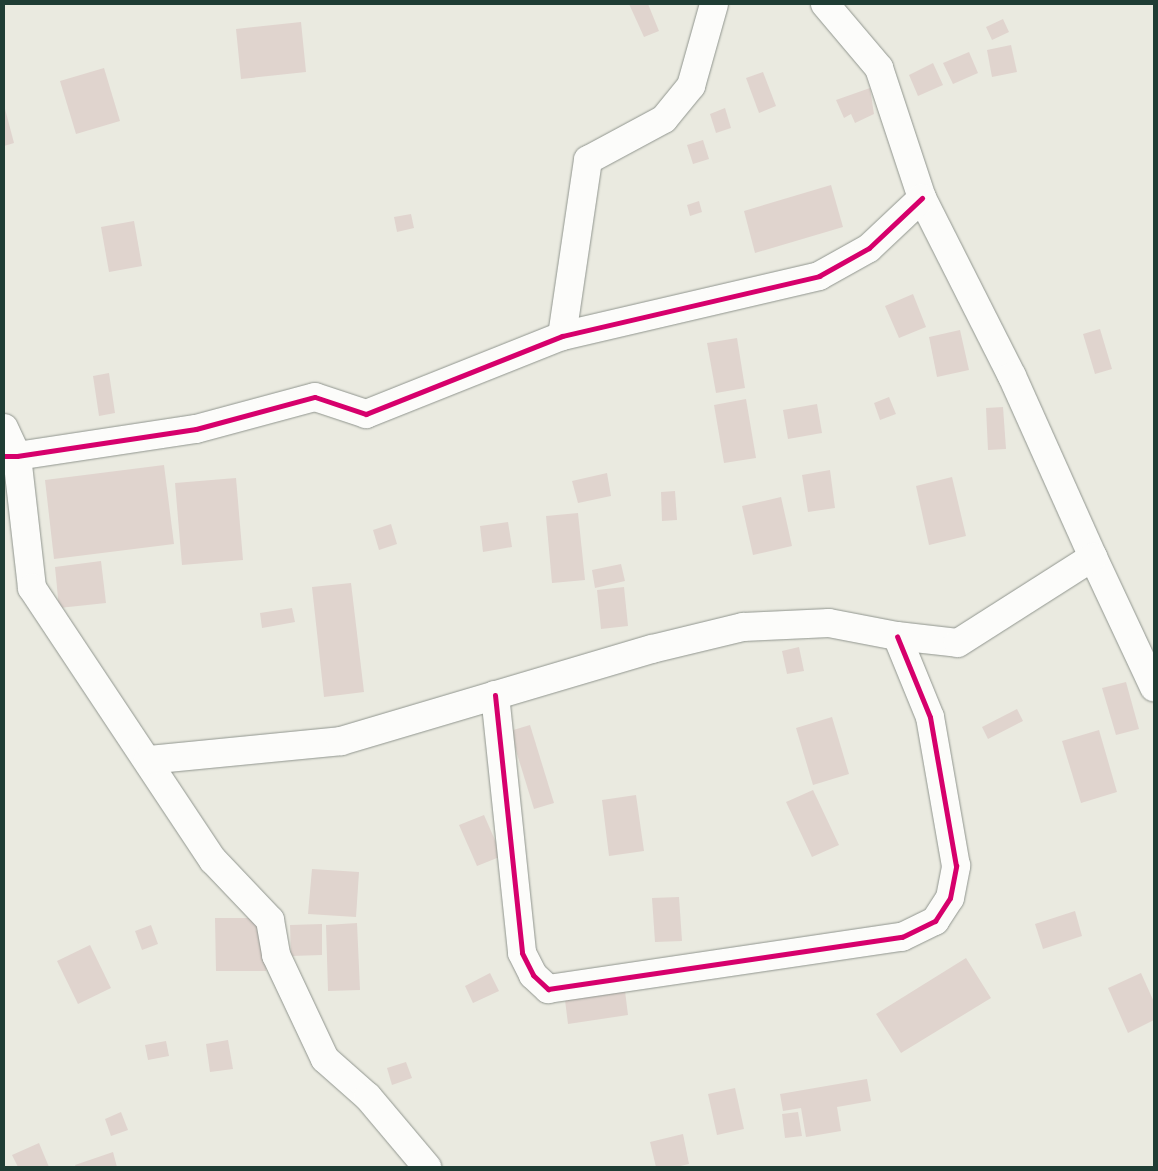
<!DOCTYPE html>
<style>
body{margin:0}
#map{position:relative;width:1158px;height:1171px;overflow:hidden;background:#eaeae0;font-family:"Indie Flower",sans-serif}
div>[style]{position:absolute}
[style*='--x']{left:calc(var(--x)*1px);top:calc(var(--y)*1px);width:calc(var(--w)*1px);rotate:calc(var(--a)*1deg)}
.building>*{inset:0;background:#e0d4ce}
.roads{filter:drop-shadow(0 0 1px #90958e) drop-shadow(0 0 1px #90958e)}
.minor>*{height:28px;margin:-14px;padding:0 14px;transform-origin:14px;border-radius:14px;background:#fcfcfa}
.cycleway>*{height:5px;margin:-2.5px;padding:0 2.5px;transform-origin:2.5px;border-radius:2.5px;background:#d6006c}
span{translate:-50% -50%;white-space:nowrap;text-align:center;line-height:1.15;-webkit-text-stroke:5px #f6f6f2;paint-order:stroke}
.frame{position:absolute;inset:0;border:5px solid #1f3d34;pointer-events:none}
</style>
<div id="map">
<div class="building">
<div style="clip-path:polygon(629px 4px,648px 4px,659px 31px,644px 37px)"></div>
<div style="clip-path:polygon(1003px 19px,1009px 32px,992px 40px,986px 27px)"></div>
<div style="clip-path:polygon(301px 22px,306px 72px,241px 79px,236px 29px)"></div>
<div style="clip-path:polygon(1011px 45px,1017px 72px,992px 77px,987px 50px)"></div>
<div style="clip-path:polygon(969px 52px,978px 73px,953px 84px,943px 63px)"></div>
<div style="clip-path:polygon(933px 63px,943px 85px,918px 96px,909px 75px)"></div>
<div style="clip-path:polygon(104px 68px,120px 121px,76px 134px,60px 81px)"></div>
<div style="clip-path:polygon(763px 72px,776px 106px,759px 113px,746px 78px)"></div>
<div style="clip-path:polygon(870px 88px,874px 114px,855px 123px,851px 114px,844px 118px,836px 100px)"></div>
<div style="clip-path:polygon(4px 105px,14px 143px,4px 146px)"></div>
<div style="clip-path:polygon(725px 108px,731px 128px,716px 133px,710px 114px)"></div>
<div style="clip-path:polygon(703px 140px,709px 159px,693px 164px,687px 145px)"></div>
<div style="clip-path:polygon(831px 185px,843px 227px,755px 253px,744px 211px)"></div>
<div style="clip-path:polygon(699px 201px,702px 212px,690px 216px,687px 205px)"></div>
<div style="clip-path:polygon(411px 214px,414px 228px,397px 232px,394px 217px)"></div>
<div style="clip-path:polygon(134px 221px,142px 266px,109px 272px,101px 227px)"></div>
<div style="clip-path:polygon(913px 294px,926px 327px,899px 338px,885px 306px)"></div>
<div style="clip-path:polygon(1100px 329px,1112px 369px,1095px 374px,1083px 334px)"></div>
<div style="clip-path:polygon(960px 330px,969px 370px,937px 377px,929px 337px)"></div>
<div style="clip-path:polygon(737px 338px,745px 388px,716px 393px,707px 343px)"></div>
<div style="clip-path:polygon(109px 373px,115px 413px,99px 416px,93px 376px)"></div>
<div style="clip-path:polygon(889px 397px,896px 414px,880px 420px,874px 403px)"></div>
<div style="clip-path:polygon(746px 399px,756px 458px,724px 463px,714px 405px)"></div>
<div style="clip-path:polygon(817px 404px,822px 433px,788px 439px,783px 410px)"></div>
<div style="clip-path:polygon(1003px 407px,1006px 449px,988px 450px,986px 408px)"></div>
<div style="clip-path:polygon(164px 465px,174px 544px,54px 559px,45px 480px)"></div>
<div style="clip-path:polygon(830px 470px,835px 508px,808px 512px,802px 475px)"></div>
<div style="clip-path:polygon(607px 473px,611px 496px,578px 503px,572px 481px)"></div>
<div style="clip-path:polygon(952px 477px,966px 536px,929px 545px,916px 486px)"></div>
<div style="clip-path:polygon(236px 478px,243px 560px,182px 565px,175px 483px)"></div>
<div style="clip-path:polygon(675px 491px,677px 520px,662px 521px,661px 492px)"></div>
<div style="clip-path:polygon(781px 497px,792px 546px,753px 555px,742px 506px)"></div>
<div style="clip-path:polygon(578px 513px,585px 580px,552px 583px,546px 516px)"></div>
<div style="clip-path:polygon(508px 522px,512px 547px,483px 552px,480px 526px)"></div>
<div style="clip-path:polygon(391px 524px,397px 544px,379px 550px,373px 530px)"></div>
<div style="clip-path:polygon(101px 561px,106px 603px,59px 608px,55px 567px)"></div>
<div style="clip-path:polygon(621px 564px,625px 581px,595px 588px,592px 570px)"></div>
<div style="clip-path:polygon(351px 583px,364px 692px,324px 697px,312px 587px)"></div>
<div style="clip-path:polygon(624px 587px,628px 626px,601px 629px,597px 590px)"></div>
<div style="clip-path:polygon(292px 608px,295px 622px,262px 628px,260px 613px)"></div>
<div style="clip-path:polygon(799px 647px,804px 671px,787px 674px,782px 651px)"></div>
<div style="clip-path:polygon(1126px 682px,1139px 729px,1116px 735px,1102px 688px)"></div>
<div style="clip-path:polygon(1017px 709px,1023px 721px,988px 739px,982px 727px)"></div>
<div style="clip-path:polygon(832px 717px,849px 774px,813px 785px,796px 728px)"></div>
<div style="clip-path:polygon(530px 725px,554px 803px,534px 809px,510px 731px)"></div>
<div style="clip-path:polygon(1099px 730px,1117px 792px,1081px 803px,1062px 741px)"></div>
<div style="clip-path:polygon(813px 790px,839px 845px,812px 857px,786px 802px)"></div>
<div style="clip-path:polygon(636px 795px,644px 851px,609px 856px,602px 800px)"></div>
<div style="clip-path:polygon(484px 815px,502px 856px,477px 866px,459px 825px)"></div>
<div style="clip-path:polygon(312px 869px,359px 872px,356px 917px,308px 914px)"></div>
<div style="clip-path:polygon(679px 897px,682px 941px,655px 942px,652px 898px)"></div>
<div style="clip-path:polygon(1075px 911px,1082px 936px,1043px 949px,1035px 924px)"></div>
<div style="clip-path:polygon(215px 918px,265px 918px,266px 971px,216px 971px)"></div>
<div style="clip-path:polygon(357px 923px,360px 990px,328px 991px,326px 925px)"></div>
<div style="clip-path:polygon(322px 924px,322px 955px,291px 956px,290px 925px)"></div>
<div style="clip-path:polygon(151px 925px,158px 944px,142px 950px,135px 931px)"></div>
<div style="clip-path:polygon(90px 945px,111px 988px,78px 1004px,57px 961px)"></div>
<div style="clip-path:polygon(966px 958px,991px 998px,901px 1053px,876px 1014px)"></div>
<div style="clip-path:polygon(490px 973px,499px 991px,473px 1003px,465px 986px)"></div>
<div style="clip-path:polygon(1141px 973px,1154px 1002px,1154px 1020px,1128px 1033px,1108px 988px)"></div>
<div style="clip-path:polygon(625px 991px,628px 1015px,568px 1024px,565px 1000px)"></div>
<div style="clip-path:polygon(228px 1040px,233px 1069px,210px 1072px,206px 1044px)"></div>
<div style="clip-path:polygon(166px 1041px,169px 1056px,148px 1060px,145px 1045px)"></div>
<div style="clip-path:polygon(406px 1062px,412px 1078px,392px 1085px,387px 1068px)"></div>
<div style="clip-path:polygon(867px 1079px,871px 1101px,837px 1107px,841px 1131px,806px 1137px,801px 1108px,783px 1111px,780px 1094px)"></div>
<div style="clip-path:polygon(735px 1088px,744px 1129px,717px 1135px,708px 1094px)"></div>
<div style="clip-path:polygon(121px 1112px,128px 1130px,111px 1136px,105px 1119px)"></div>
<div style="clip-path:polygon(798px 1112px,802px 1136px,785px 1138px,782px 1114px)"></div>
<div style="clip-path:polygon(683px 1134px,689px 1164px,676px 1167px,656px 1167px,650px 1142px)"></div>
<div style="clip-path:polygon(39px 1143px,49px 1167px,18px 1167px,12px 1155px)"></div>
<div style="clip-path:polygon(113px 1152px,117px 1167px,76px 1167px,75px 1165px)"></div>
</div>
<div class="roads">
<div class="minor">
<div style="--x:825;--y:4;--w:84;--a:49.8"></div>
<div style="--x:879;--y:68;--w:137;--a:71.7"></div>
<div style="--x:922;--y:198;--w:199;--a:63.2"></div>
<div style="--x:1012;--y:376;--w:198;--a:65.9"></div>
<div style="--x:1093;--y:557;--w:144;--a:64.9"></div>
<div style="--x:562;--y:336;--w:178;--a:-81.6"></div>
<div style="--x:588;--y:160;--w:86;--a:-28.3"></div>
<div style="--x:664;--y:119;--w:43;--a:-50.7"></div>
<div style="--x:691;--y:86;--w:85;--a:-74.3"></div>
<div style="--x:4;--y:428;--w:31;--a:65"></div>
<div style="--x:17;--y:456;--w:133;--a:83.5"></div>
<div style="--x:32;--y:588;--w:327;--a:56.4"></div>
<div style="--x:213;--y:860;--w:83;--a:46.5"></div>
<div style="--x:270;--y:920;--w:36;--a:80"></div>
<div style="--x:276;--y:955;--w:115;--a:64.8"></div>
<div style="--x:325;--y:1059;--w:57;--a:41.5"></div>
<div style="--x:368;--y:1097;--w:92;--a:49.9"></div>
<div style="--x:4;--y:456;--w:13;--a:0"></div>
<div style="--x:17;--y:456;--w:181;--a:-8.6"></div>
<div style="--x:196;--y:429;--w:123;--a:-15.1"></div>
<div style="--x:315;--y:397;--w:54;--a:18.4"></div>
<div style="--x:366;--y:414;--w:211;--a:-21.7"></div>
<div style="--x:562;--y:336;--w:264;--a:-13.1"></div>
<div style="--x:819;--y:276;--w:57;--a:-29.2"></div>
<div style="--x:869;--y:248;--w:73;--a:-43.3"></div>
<div style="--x:495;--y:695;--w:259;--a:84"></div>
<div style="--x:522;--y:953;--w:25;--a:63"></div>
<div style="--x:533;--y:975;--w:21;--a:43"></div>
<div style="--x:548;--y:989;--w:358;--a:-8.4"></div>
<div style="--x:902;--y:937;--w:37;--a:-26"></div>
<div style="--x:935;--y:921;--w:27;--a:-57"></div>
<div style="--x:950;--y:898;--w:33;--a:-79"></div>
<div style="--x:956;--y:866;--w:151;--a:-99.9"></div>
<div style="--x:930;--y:717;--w:87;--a:-112.2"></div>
<div style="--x:148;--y:760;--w:194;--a:-5.6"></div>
<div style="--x:341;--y:741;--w:324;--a:-16.5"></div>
<div style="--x:652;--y:649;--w:94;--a:-13.6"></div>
<div style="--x:743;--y:627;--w:86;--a:-2.7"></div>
<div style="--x:829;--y:623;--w:69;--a:10.8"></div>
<div style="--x:897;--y:636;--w:61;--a:6.5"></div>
<div style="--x:958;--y:643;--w:160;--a:-32.5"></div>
</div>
</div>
<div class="cycleway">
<div style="--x:4;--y:456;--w:13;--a:0"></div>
<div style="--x:17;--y:456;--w:181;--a:-8.6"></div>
<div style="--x:196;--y:429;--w:123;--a:-15.1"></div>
<div style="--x:315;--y:397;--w:54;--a:18.4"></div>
<div style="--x:366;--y:414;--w:211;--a:-21.7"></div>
<div style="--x:562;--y:336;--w:264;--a:-13.1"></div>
<div style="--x:819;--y:276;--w:57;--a:-29.2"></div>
<div style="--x:869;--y:248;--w:73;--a:-43.3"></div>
<div style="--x:495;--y:695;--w:259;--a:84"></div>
<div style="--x:522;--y:953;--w:25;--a:63"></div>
<div style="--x:533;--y:975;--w:21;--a:43"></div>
<div style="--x:548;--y:989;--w:358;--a:-8.4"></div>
<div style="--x:902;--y:937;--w:37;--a:-26"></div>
<div style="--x:935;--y:921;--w:27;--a:-57"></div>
<div style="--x:950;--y:898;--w:33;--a:-79"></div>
<div style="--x:956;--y:866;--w:151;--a:-99.9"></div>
<div style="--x:930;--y:717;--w:87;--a:-112.2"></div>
</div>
<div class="frame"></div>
</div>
